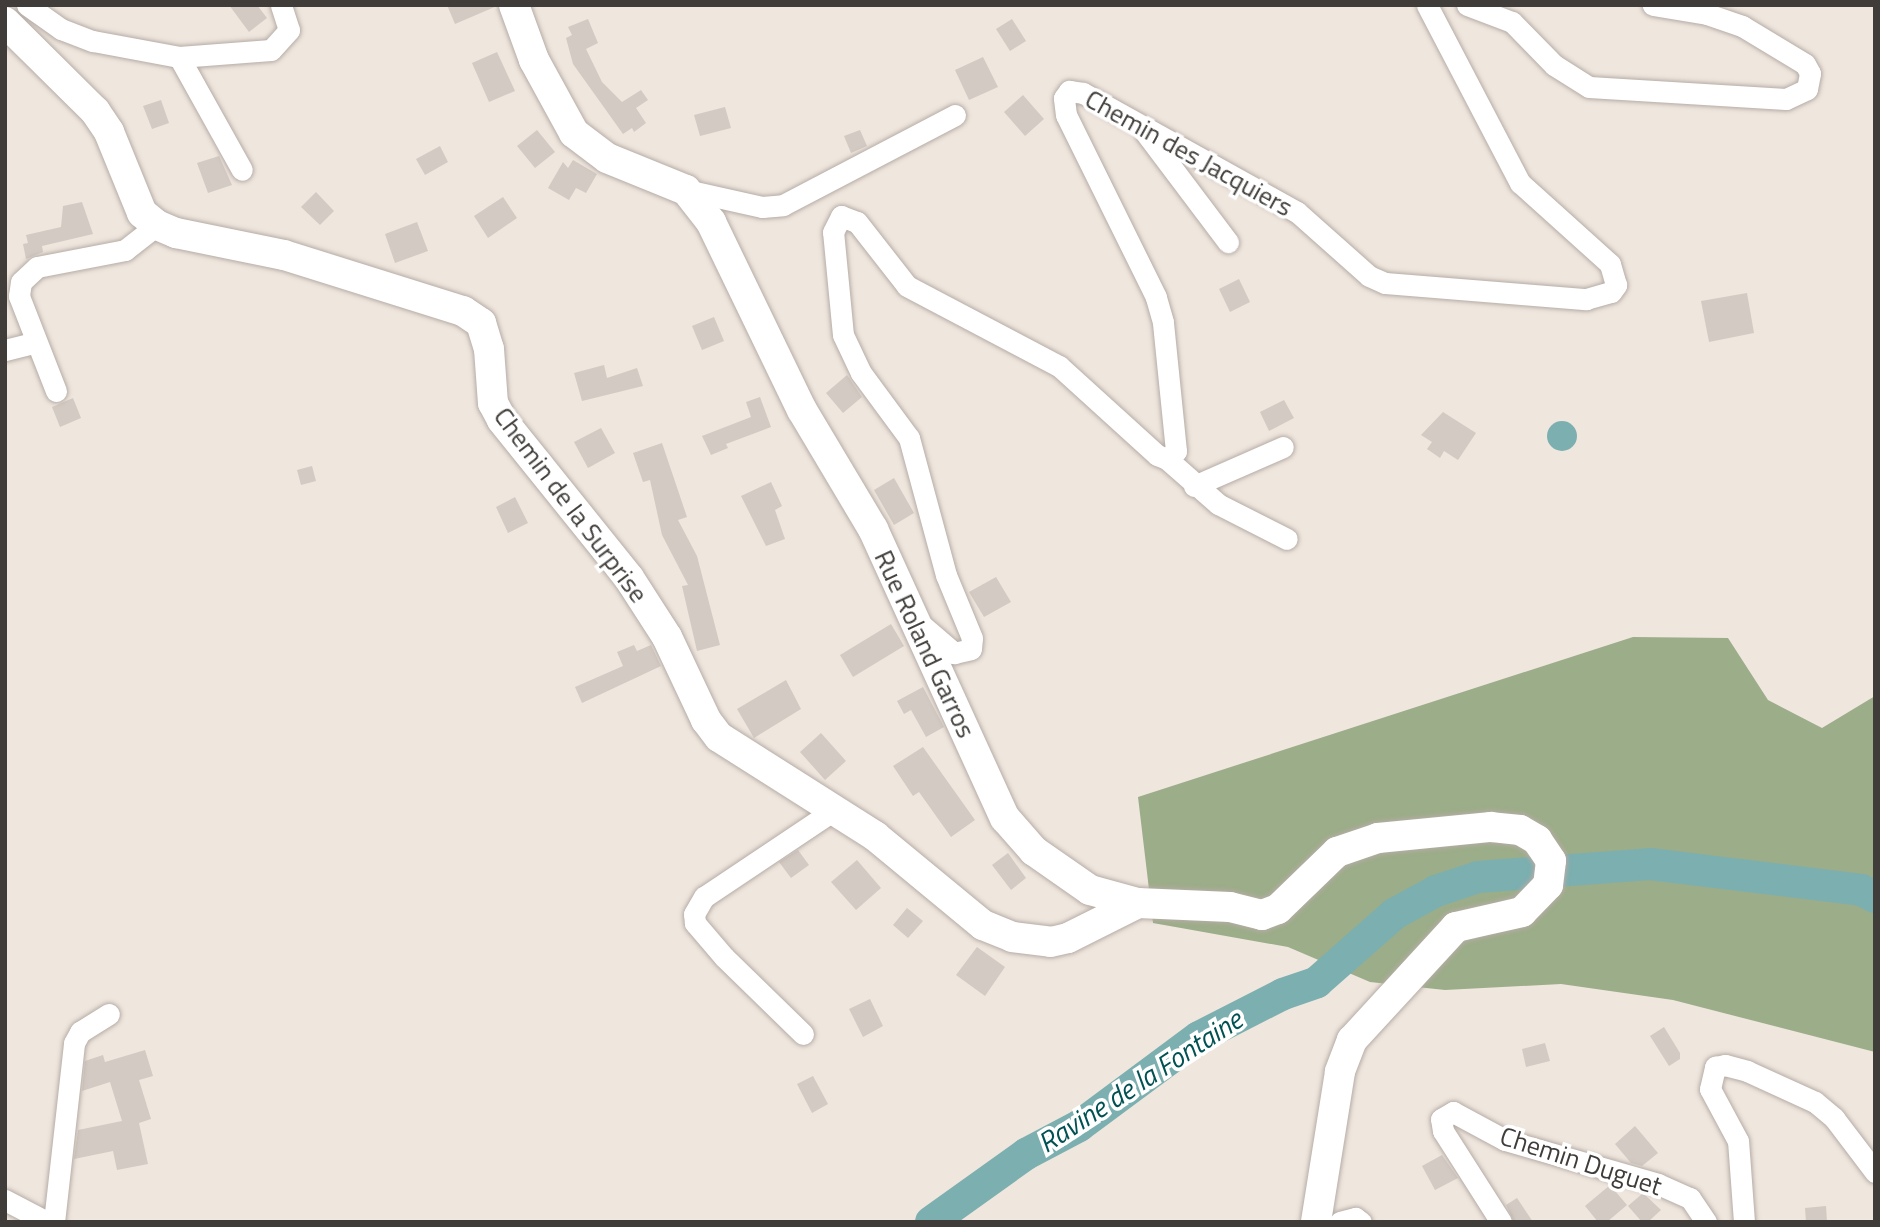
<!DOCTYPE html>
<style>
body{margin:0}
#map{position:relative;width:1880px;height:1227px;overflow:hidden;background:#efe6de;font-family:"Titillium Web",sans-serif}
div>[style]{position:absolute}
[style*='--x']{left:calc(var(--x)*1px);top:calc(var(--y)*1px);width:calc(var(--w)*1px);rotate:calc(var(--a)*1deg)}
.forest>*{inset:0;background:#9cad89}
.water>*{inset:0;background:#7cafb0}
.round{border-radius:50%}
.river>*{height:32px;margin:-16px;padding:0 16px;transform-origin:16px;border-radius:16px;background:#7cafb0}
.building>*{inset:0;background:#d3cac3}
.roads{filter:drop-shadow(0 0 2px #b5aca5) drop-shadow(0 0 2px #b5aca5)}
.street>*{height:21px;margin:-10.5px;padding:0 10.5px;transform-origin:10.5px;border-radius:10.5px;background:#fff}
.secondary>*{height:30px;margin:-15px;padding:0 15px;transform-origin:15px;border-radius:15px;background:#fff}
span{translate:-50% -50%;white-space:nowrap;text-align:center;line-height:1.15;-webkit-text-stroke:7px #fff;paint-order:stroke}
.street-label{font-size:26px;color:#3f3c39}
.water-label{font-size:28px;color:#015153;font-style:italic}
.frame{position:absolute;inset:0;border:7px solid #3f3c39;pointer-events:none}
</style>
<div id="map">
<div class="forest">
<div style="clip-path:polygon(1633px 637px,1728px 638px,1768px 700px,1822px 728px,1875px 696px,1875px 1052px,1673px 1000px,1561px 984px,1445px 990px,1370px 982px,1288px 947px,1153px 923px,1138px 797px)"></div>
</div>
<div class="water">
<div class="round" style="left:1547px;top:421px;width:30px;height:30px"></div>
</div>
<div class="river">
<div style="--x:931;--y:1222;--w:117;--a:-35.6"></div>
<div style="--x:1026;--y:1154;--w:60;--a:-27.8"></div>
<div style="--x:1079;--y:1126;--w:149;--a:-36.6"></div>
<div style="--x:1199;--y:1037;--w:94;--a:-27.1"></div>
<div style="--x:1283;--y:994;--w:36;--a:-19"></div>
<div style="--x:1317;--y:982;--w:103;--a:-41.4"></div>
<div style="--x:1394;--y:914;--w:48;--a:-28.7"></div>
<div style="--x:1436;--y:891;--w:44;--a:-18.4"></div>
<div style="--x:1478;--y:877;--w:172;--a:-4.3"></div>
<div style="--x:1650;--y:864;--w:213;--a:7"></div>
<div style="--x:1861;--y:890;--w:16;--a:27"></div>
</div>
<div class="building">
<div style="clip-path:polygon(229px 5px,257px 5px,267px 18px,249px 32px)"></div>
<div style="clip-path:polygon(447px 5px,497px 5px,497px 6px,455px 24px)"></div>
<div style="clip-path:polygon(588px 19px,598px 43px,586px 49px,602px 82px,622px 102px,641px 90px,648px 100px,636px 108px,646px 123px,634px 132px,632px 128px,623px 134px,573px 64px,566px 38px,572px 35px,568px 27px)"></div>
<div style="clip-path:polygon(1012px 19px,1026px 41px,1010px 51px,996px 29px)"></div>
<div style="clip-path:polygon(497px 52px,515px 91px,489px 102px,472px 63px)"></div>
<div style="clip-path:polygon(983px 57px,998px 87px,969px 100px,955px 70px)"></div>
<div style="clip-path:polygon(1023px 95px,1044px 119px,1025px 136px,1004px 112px)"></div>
<div style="clip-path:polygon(161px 100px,169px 123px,152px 129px,143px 106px)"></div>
<div style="clip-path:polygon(725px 107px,731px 128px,700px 136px,694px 115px)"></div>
<div style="clip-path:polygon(537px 130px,555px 152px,535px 168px,517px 146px)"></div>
<div style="clip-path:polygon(860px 130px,867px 146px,851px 153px,844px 136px)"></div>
<div style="clip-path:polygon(440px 146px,448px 162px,425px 175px,416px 159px)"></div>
<div style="clip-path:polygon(219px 156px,232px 185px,208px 193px,197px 163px)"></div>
<div style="clip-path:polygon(573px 160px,597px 174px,586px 193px,576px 188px,569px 200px,548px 188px,563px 162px,568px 168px)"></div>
<div style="clip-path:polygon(316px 192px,334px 211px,320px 225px,301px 207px)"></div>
<div style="clip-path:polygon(503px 197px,517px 218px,488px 238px,474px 216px)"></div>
<div style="clip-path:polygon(82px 202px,93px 234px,42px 246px,43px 252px,26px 259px,23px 244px,28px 243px,26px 235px,61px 227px,63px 206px)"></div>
<div style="clip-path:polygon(417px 222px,428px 251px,395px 263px,385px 234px)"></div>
<div style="clip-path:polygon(1239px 279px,1250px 302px,1230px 312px,1219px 289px)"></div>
<div style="clip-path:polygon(1747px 293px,1754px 333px,1709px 342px,1701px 301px)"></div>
<div style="clip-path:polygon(714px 317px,724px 341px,702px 350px,692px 326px)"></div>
<div style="clip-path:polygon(604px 365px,607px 378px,637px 368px,643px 386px,582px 401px,574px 373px)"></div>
<div style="clip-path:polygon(847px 375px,862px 397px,843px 413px,826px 393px)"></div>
<div style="clip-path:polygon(760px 397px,771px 427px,726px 444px,728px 448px,711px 455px,702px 436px,751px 417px,746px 402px)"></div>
<div style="clip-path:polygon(73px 398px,81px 418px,60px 427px,52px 407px)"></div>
<div style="clip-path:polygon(1284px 400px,1294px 418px,1269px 431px,1260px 412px)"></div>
<div style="clip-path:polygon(1443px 412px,1476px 433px,1458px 460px,1444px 451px,1440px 458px,1427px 449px,1432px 442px,1421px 435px)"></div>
<div style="clip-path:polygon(601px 428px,615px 453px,588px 468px,574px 442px)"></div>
<div style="clip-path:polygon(662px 443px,687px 517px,678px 520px,697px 556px,720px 645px,697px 651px,682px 586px,688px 585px,662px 535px,650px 480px,643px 482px,633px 453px)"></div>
<div style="clip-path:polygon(312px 466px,316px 481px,301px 485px,297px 470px)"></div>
<div style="clip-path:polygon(894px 478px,914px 513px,894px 525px,874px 490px)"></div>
<div style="clip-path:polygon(771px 482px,782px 506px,775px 510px,785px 539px,766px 546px,741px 496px)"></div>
<div style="clip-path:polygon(515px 497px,528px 523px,508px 533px,496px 507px)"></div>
<div style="clip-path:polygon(996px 577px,1011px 602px,984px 617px,969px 592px)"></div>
<div style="clip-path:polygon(891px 624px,904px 646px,853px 677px,840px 655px)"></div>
<div style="clip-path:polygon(634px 645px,637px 651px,651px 645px,661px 666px,582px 703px,575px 687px,623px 666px,617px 652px)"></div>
<div style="clip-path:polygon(786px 680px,801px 709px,754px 738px,737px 709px)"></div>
<div style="clip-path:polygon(923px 687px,944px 727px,926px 737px,911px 710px,904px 714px,897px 701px)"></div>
<div style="clip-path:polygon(821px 733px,846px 761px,825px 780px,800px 752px)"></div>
<div style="clip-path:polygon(923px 747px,975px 820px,951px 837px,919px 792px,913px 796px,893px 766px)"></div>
<div style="clip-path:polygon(798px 850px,809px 865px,791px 878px,779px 862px)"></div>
<div style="clip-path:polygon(1008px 853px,1026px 878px,1011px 890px,992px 865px)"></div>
<div style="clip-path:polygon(857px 860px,881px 888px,856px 910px,831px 882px)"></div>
<div style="clip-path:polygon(907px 908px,923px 921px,908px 938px,893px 925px)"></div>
<div style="clip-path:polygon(977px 947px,1005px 967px,985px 996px,956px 975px)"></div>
<div style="clip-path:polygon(870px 999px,883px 1026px,863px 1037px,849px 1009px)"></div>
<div style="clip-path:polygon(1664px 1027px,1680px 1053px,1680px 1059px,1669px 1066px,1650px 1036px)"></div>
<div style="clip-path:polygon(1545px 1043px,1550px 1061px,1526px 1067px,1522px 1049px)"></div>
<div style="clip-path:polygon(145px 1050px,153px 1076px,139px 1080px,151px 1119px,139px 1123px,148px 1164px,117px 1170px,113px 1151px,74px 1159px,78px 1130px,122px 1121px,110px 1082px,82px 1091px,85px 1061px,103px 1055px,105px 1062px)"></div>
<div style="clip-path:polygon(813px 1076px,828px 1104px,812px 1113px,797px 1084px)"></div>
<div style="clip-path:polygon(1635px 1126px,1658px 1153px,1642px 1166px,1631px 1163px,1615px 1144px)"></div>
<div style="clip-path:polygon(1442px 1155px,1458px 1178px,1435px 1190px,1422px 1166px)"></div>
<div style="clip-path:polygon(1610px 1185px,1627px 1205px,1607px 1222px,1598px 1222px,1585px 1206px)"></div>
<div style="clip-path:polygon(1643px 1193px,1661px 1210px,1648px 1222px,1642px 1222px,1628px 1206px)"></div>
<div style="clip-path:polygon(1517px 1198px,1533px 1222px,1514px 1222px,1506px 1205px)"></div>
<div style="clip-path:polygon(1826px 1206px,1827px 1222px,1806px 1222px,1805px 1208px)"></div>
</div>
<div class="roads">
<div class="street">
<div style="--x:27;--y:5;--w:42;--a:35.2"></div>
<div style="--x:61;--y:29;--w:34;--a:21"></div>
<div style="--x:93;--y:41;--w:87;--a:10.5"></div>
<div style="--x:179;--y:57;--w:92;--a:-4.4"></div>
<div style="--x:271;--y:50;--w:27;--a:-48"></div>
<div style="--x:289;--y:30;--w:26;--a:-108"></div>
<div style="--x:1467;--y:5;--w:48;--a:20.7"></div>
<div style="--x:1512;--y:22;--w:60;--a:45.7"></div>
<div style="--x:1554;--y:65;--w:41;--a:32.2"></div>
<div style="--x:1589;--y:87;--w:197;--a:3.5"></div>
<div style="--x:1786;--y:99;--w:23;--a:-25"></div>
<div style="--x:1807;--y:89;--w:16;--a:-79"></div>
<div style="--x:1810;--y:73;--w:10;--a:-119"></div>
<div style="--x:1805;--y:64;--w:74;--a:-148.9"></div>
<div style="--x:1742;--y:26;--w:37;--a:-161"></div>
<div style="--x:1707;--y:14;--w:55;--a:-170.5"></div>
<div style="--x:179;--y:57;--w:129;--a:60.9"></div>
<div style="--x:1145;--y:132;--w:138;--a:53"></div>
<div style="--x:686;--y:190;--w:78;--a:12.6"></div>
<div style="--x:762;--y:207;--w:21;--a:-5"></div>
<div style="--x:783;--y:205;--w:194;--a:-27.6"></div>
<div style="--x:5;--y:350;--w:30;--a:-14"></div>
<div style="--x:56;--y:391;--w:102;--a:-111.3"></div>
<div style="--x:19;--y:296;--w:14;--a:-82"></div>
<div style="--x:21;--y:282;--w:22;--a:-43"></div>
<div style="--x:37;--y:267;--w:90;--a:-10.9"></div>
<div style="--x:125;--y:250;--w:41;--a:-38"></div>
<div style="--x:1167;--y:459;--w:68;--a:41.4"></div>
<div style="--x:1218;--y:504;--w:77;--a:26.9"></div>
<div style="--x:1194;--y:486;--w:97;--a:-23.7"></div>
<div style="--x:918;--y:622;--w:48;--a:40.7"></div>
<div style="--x:954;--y:653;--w:17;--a:-13"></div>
<div style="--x:971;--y:649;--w:11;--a:-85"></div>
<div style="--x:972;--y:638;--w:68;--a:-112.4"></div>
<div style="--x:946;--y:575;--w:142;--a:-105.1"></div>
<div style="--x:909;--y:438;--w:81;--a:-126.4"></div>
<div style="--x:861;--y:373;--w:42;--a:-115.3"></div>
<div style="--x:843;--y:335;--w:103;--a:-95.5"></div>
<div style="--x:833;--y:232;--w:18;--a:-63"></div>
<div style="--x:841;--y:216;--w:17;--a:21"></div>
<div style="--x:857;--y:222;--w:81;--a:52"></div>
<div style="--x:907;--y:286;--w:172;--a:27.8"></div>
<div style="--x:1059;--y:366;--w:132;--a:42.2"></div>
<div style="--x:1157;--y:455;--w:11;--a:22"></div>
<div style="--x:1167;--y:459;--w:12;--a:-42"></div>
<div style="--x:1176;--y:451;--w:130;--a:-95.8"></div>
<div style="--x:1163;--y:322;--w:26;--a:-106"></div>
<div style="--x:1156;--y:297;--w:203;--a:-116.3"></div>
<div style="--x:1066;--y:115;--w:17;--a:-97"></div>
<div style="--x:1064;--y:98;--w:9;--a:-54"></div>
<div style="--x:1069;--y:91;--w:14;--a:8"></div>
<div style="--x:1083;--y:93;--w:245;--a:29.1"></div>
<div style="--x:1297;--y:212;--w:96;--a:41.6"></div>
<div style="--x:1369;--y:276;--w:17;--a:24"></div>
<div style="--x:1385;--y:283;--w:202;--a:4.6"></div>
<div style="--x:1586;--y:299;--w:26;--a:-16"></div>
<div style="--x:1611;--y:292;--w:9;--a:-54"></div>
<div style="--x:1616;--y:285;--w:22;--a:-106"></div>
<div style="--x:1610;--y:264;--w:121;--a:-138"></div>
<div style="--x:1520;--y:183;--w:201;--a:-117.6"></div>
<div style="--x:803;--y:1034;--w:110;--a:-135.7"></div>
<div style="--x:724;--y:957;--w:45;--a:-130.5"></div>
<div style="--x:695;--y:923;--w:9;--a:-96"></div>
<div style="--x:694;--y:914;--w:20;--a:-60"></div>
<div style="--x:704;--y:897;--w:156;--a:-33.8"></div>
<div style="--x:5;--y:1200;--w:47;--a:27.6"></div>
<div style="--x:54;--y:1222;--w:180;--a:-83.6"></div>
<div style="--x:74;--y:1043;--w:13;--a:-61"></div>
<div style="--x:80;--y:1032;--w:34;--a:-32"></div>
<div style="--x:1340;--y:1222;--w:16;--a:-15"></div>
<div style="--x:1355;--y:1218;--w:7;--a:34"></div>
<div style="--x:1501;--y:1222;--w:108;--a:-122.5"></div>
<div style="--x:1443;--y:1131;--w:12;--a:-99"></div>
<div style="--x:1441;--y:1119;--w:14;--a:-30"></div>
<div style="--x:1453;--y:1112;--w:59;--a:28.3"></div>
<div style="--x:1505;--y:1140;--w:159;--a:16"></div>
<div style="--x:1658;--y:1184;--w:35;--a:24"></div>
<div style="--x:1690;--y:1198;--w:29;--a:56"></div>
<div style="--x:1744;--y:1222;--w:81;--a:-94.2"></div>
<div style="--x:1738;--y:1141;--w:59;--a:-118.3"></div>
<div style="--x:1710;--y:1089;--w:23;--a:-77"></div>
<div style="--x:1715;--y:1067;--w:10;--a:-11"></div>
<div style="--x:1725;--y:1065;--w:23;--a:15"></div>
<div style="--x:1747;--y:1071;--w:75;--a:24.5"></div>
<div style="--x:1815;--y:1102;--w:25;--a:40"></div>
<div style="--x:1834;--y:1118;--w:68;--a:52.8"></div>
</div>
<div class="secondary">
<div style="--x:514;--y:5;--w:59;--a:70"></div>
<div style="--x:534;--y:60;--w:83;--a:61.3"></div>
<div style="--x:574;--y:133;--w:41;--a:37.1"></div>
<div style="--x:607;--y:158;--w:85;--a:22.1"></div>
<div style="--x:686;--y:190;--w:41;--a:52"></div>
<div style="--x:711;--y:222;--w:209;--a:64.2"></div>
<div style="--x:802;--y:410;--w:139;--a:59.2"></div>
<div style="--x:873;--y:529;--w:318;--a:65.5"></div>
<div style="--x:1005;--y:818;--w:44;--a:48.7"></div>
<div style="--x:1034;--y:851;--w:68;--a:34.9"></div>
<div style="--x:1090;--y:890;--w:50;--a:15.2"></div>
<div style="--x:1138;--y:903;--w:92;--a:2.5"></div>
<div style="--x:1230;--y:907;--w:33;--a:14"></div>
<div style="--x:1262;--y:915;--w:17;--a:-21"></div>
<div style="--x:1278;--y:909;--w:82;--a:-44"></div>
<div style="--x:1337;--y:852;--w:43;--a:-18.9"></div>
<div style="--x:1378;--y:838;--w:114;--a:-5.6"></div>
<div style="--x:1491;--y:827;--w:29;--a:6"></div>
<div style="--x:1520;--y:830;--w:20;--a:30"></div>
<div style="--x:1537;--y:840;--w:25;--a:56"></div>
<div style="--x:1551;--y:861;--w:24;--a:97"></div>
<div style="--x:1548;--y:885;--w:37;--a:134"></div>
<div style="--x:1522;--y:912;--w:68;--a:167.2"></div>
<div style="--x:1456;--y:927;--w:154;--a:132.6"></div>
<div style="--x:1352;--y:1040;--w:34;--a:111"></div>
<div style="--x:1340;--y:1072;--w:152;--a:99.1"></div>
<div style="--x:5;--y:22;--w:127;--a:44.7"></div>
<div style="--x:95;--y:111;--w:25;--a:56"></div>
<div style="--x:109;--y:132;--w:87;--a:67.8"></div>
<div style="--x:142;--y:213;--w:19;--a:39"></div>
<div style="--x:157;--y:225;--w:21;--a:23"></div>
<div style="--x:176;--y:233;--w:110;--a:11.5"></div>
<div style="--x:284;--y:255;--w:188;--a:17.4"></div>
<div style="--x:463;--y:311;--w:22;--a:34"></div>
<div style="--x:481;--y:323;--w:27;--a:73"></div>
<div style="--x:489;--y:349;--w:54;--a:85.8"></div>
<div style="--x:493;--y:403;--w:19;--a:62"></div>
<div style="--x:502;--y:420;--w:203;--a:51.2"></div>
<div style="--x:629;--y:578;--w:70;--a:57.2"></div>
<div style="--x:667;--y:637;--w:92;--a:64.8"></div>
<div style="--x:706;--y:720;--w:21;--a:53"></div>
<div style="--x:719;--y:737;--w:185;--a:32.4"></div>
<div style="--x:875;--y:836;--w:140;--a:39.5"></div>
<div style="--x:983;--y:925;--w:31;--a:22"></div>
<div style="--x:1012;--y:937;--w:39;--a:7"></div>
<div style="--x:1051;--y:942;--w:17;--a:-13"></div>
<div style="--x:1068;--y:938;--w:78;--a:-26.6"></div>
</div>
</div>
<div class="street-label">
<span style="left:1189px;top:153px;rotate:29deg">Chemin des Jacquiers</span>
<span style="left:571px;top:505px;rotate:53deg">Chemin de la Surprise</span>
<span style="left:925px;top:644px;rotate:65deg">Rue Roland Garros</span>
<span style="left:1581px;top:1161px;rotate:18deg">Chemin Duguet</span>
</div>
<div class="water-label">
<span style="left:1140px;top:1081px;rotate:-33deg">Ravine de la Fontaine</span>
</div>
<div class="frame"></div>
</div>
